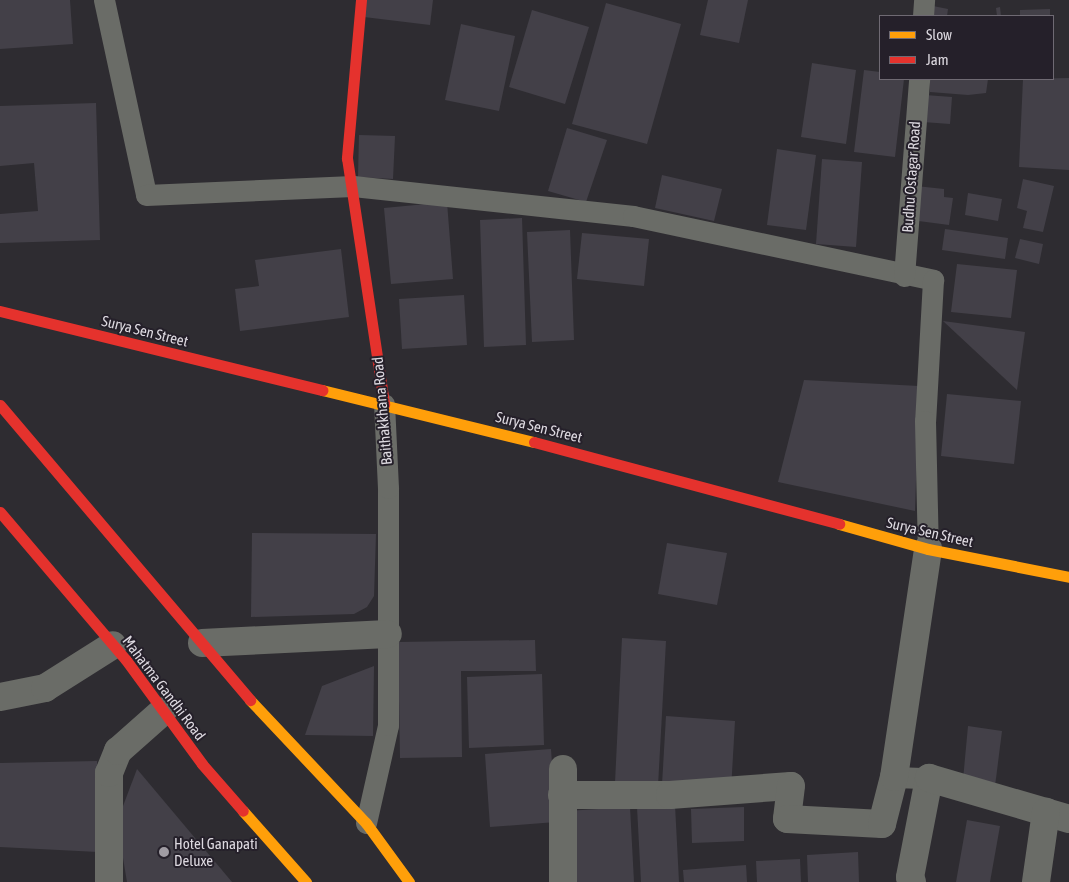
<!DOCTYPE html>
<style>
body{margin:0}
#map{position:relative;width:1069px;height:882px;overflow:hidden;background:#2e2c31;font-family:"Asap Condensed",sans-serif}
div>[style]{position:absolute}
[style*='--x']{left:calc(var(--x)*1px);top:calc(var(--y)*1px);width:calc(var(--w)*1px);rotate:calc(var(--a)*1deg)}
.building>*{inset:0;background:#434048}
.lane>*{height:21px;margin:-10.5px;padding:0 10.5px;transform-origin:10.5px;border-radius:10.5px;background:#6a6c67}
.street>*{height:28px;margin:-14px;padding:0 14px;transform-origin:14px;border-radius:14px;background:#6a6c67}
.slow>*{height:11px;margin:-5.5px;padding:0 5.5px;transform-origin:5.5px;border-radius:5.5px;background:#ff9f0a}
.jam>*{height:11px;margin:-5.5px;padding:0 5.5px;transform-origin:5.5px;border-radius:5.5px;background:#e5322d}
.dots>*{width:14px;height:14px;translate:-50% -50%;box-sizing:border-box;border:2px solid #25202a;border-radius:50%}
span{translate:-50% -50%;white-space:nowrap;text-align:center;line-height:1.15;-webkit-text-stroke:4px #25202a;paint-order:stroke}
.street-label{font-size:15px;color:#ddd9e0}
.poi-label{font-size:15px;color:#ddd9e0}
.left{translate:0 -50%;text-align:left}
.legend{position:absolute;left:879px;top:15px;width:175px;height:65px;box-sizing:border-box;background:#25202a;border:1px solid #6f6a73;margin:0;padding:6px 9px;list-style:none;font-size:15px;color:#ddd9e0}
.legend li{display:flex;align-items:center;gap:10px;height:25px}
.legend b{width:25px;border:1px solid #6f6a73}
</style>
<div id="map">
<div class="building">
<div style="clip-path:polygon(0 0,70px 0,73px 44px,0 49px)"></div>
<div style="clip-path:polygon(366px 0,433px 0,430px 25px,364px 17px)"></div>
<div style="clip-path:polygon(708px 0,748px 0,739px 43px,700px 35px)"></div>
<div style="clip-path:polygon(606px 3px,681px 24px,647px 144px,572px 124px)"></div>
<div style="clip-path:polygon(933px 6px,948px 9px,947px 16px,932px 16px)"></div>
<div style="clip-path:polygon(1000px 7px,1001px 16px,997px 16px,996px 8px)"></div>
<div style="clip-path:polygon(1050px 9px,1050px 16px,1020px 16px,1020px 10px)"></div>
<div style="clip-path:polygon(532px 10px,589px 27px,565px 104px,509px 87px)"></div>
<div style="clip-path:polygon(461px 24px,515px 36px,499px 111px,445px 100px)"></div>
<div style="clip-path:polygon(812px 63px,856px 70px,846px 144px,801px 137px)"></div>
<div style="clip-path:polygon(864px 70px,880px 72px,880px 79px,904px 79px,895px 157px,854px 152px)"></div>
<div style="clip-path:polygon(1069px 78px,1069px 170px,1019px 167px,1023px 79px)"></div>
<div style="clip-path:polygon(930px 79px,988px 79px,986px 93px,968px 95px,930px 92px)"></div>
<div style="clip-path:polygon(925px 95px,952px 97px,950px 124px,923px 122px)"></div>
<div style="clip-path:polygon(96px 103px,100px 240px,0 243px,0 214px,38px 211px,34px 163px,0 166px,0 106px)"></div>
<div style="clip-path:polygon(567px 128px,607px 140px,586px 202px,548px 191px)"></div>
<div style="clip-path:polygon(359px 135px,395px 136px,393px 179px,358px 177px)"></div>
<div style="clip-path:polygon(777px 149px,816px 155px,806px 230px,767px 225px)"></div>
<div style="clip-path:polygon(822px 159px,862px 162px,856px 247px,816px 244px)"></div>
<div style="clip-path:polygon(662px 175px,722px 189px,714px 221px,655px 208px)"></div>
<div style="clip-path:polygon(1023px 179px,1054px 186px,1043px 232px,1023px 228px,1027px 211px,1017px 208px)"></div>
<div style="clip-path:polygon(916px 186px,944px 189px,944px 197px,953px 198px,949px 225px,911px 220px)"></div>
<div style="clip-path:polygon(968px 193px,1002px 199px,998px 221px,965px 215px)"></div>
<div style="clip-path:polygon(447px 202px,453px 279px,391px 284px,384px 208px)"></div>
<div style="clip-path:polygon(522px 218px,526px 345px,484px 347px,480px 220px)"></div>
<div style="clip-path:polygon(945px 229px,1008px 238px,1005px 259px,942px 250px)"></div>
<div style="clip-path:polygon(570px 230px,574px 340px,532px 342px,527px 232px)"></div>
<div style="clip-path:polygon(582px 233px,649px 239px,644px 286px,577px 279px)"></div>
<div style="clip-path:polygon(1020px 239px,1043px 244px,1039px 264px,1015px 258px)"></div>
<div style="clip-path:polygon(341px 249px,349px 317px,240px 331px,235px 289px,259px 286px,255px 260px)"></div>
<div style="clip-path:polygon(957px 264px,1017px 270px,1011px 318px,951px 312px)"></div>
<div style="clip-path:polygon(464px 295px,467px 345px,402px 349px,399px 299px)"></div>
<div style="clip-path:polygon(943px 321px,1025px 332px,1017px 390px)"></div>
<div style="clip-path:polygon(804px 380px,919px 386px,915px 511px,778px 482px)"></div>
<div style="clip-path:polygon(947px 394px,1021px 401px,1014px 464px,941px 456px)"></div>
<div style="clip-path:polygon(252px 533px,376px 534px,374px 596px,367px 607px,354px 614px,251px 617px)"></div>
<div style="clip-path:polygon(667px 543px,727px 553px,717px 605px,658px 594px)"></div>
<div style="clip-path:polygon(622px 638px,666px 641px,658px 786px,615px 783px)"></div>
<div style="clip-path:polygon(535px 640px,536px 671px,461px 671px,462px 757px,400px 758px,398px 642px)"></div>
<div style="clip-path:polygon(374px 666px,373px 736px,305px 735px,322px 686px)"></div>
<div style="clip-path:polygon(542px 674px,544px 745px,469px 748px,467px 677px)"></div>
<div style="clip-path:polygon(666px 716px,735px 721px,731px 790px,662px 785px)"></div>
<div style="clip-path:polygon(968px 726px,1002px 731px,994px 794px,963px 780px)"></div>
<div style="clip-path:polygon(551px 749px,556px 822px,490px 827px,485px 754px)"></div>
<div style="clip-path:polygon(97px 761px,98px 852px,0 847px,0 763px)"></div>
<div style="clip-path:polygon(137px 769px,232px 882px,127px 882px,117px 822px)"></div>
<div style="clip-path:polygon(675px 805px,679px 882px,641px 882px,637px 807px)"></div>
<div style="clip-path:polygon(630px 807px,634px 882px,570px 882px,566px 811px)"></div>
<div style="clip-path:polygon(744px 807px,744px 841px,692px 843px,691px 809px)"></div>
<div style="clip-path:polygon(967px 820px,1000px 826px,990px 882px,956px 882px)"></div>
<div style="clip-path:polygon(858px 852px,859px 882px,808px 882px,807px 855px)"></div>
<div style="clip-path:polygon(800px 859px,801px 882px,757px 882px,756px 861px)"></div>
<div style="clip-path:polygon(746px 865px,747px 882px,684px 882px,683px 870px)"></div>
</div>
<div class="lane">
<div style="--x:104;--y:0;--w:199;--a:77.8"></div>
<div style="--x:146;--y:195;--w:207;--a:-2.5"></div>
<div style="--x:353;--y:186;--w:282;--a:6.1"></div>
<div style="--x:633;--y:216;--w:307;--a:12"></div>
<div style="--x:933;--y:280;--w:141;--a:93.2"></div>
<div style="--x:925;--y:421;--w:128;--a:88.7"></div>
<div style="--x:923;--y:16;--w:16;--a:-86"></div>
<div style="--x:904;--y:276;--w:198;--a:-85.6"></div>
<div style="--x:894;--y:777;--w:35;--a:2"></div>
<div style="--x:366;--y:823;--w:100;--a:-77.3"></div>
<div style="--x:388;--y:725;--w:237;--a:-90"></div>
<div style="--x:388;--y:488;--w:84;--a:-92.7"></div>
</div>
<div class="street">
<div style="--x:202;--y:643;--w:186;--a:-2.8"></div>
<div style="--x:0;--y:697;--w:46;--a:-11.3"></div>
<div style="--x:45;--y:688;--w:80;--a:-32.3"></div>
<div style="--x:562;--y:795;--w:108;--a:0"></div>
<div style="--x:670;--y:795;--w:121;--a:-4.3"></div>
<div style="--x:791;--y:786;--w:33;--a:97"></div>
<div style="--x:787;--y:819;--w:95;--a:3"></div>
<div style="--x:882;--y:824;--w:49;--a:-75.7"></div>
<div style="--x:894;--y:777;--w:231;--a:-81.5"></div>
<div style="--x:109;--y:882;--w:109;--a:-90"></div>
<div style="--x:109;--y:773;--w:24;--a:-68"></div>
<div style="--x:118;--y:751;--w:60;--a:-41.6"></div>
<div style="--x:563;--y:882;--w:113;--a:-90"></div>
<div style="--x:912;--y:882;--w:5;--a:-112"></div>
<div style="--x:910;--y:877;--w:101;--a:-79.1"></div>
<div style="--x:929;--y:778;--w:146;--a:16.3"></div>
<div style="--x:1036;--y:882;--w:71;--a:-81.9"></div>
</div>
<div class="slow">
<div style="--x:322;--y:390;--w:218;--a:13.8"></div>
<div style="--x:839;--y:524;--w:92;--a:15.7"></div>
<div style="--x:928;--y:549;--w:144;--a:11.2"></div>
<div style="--x:250;--y:700;--w:169;--a:46.7"></div>
<div style="--x:366;--y:823;--w:73;--a:53.9"></div>
<div style="--x:243;--y:811;--w:95;--a:48.4"></div>
</div>
<div class="jam">
<div style="--x:361;--y:0;--w:159;--a:95.1"></div>
<div style="--x:347;--y:158;--w:249;--a:81.4"></div>
<div style="--x:0;--y:311;--w:332;--a:13.8"></div>
<div style="--x:0;--y:405;--w:387;--a:49.7"></div>
<div style="--x:534;--y:442;--w:316;--a:15"></div>
<div style="--x:0;--y:512;--w:194;--a:49.6"></div>
<div style="--x:126;--y:660;--w:129;--a:53.8"></div>
<div style="--x:202;--y:764;--w:62;--a:48.9"></div>
</div>
<div class="dots">
<div style="left:164px;top:852px;background:#a09ca3"></div>
</div>
<div class="street-label">
<span style="left:911px;top:177px;rotate:-86deg">Budhu Ostagar Road</span>
<span style="left:145px;top:331px;rotate:14deg">Surya Sen Street</span>
<span style="left:382px;top:411px;rotate:-95deg">Baithakkhana Road</span>
<span style="left:539px;top:427px;rotate:14deg">Surya Sen Street</span>
<span style="left:930px;top:532px;rotate:13deg">Surya Sen Street</span>
<span style="left:164px;top:688px;rotate:53deg">Mahatma Gandhi Road</span>
</div>
<div class="poi-label">
<span class="left" style="left:174px;top:852px">Hotel Ganapati<br>Deluxe</span>
</div>
<ul class="legend">
<li><b style="height:6px;background:#ff9f0a"></b>Slow</li>
<li><b style="height:6px;background:#e5322d"></b>Jam</li>
</ul>
</div>
